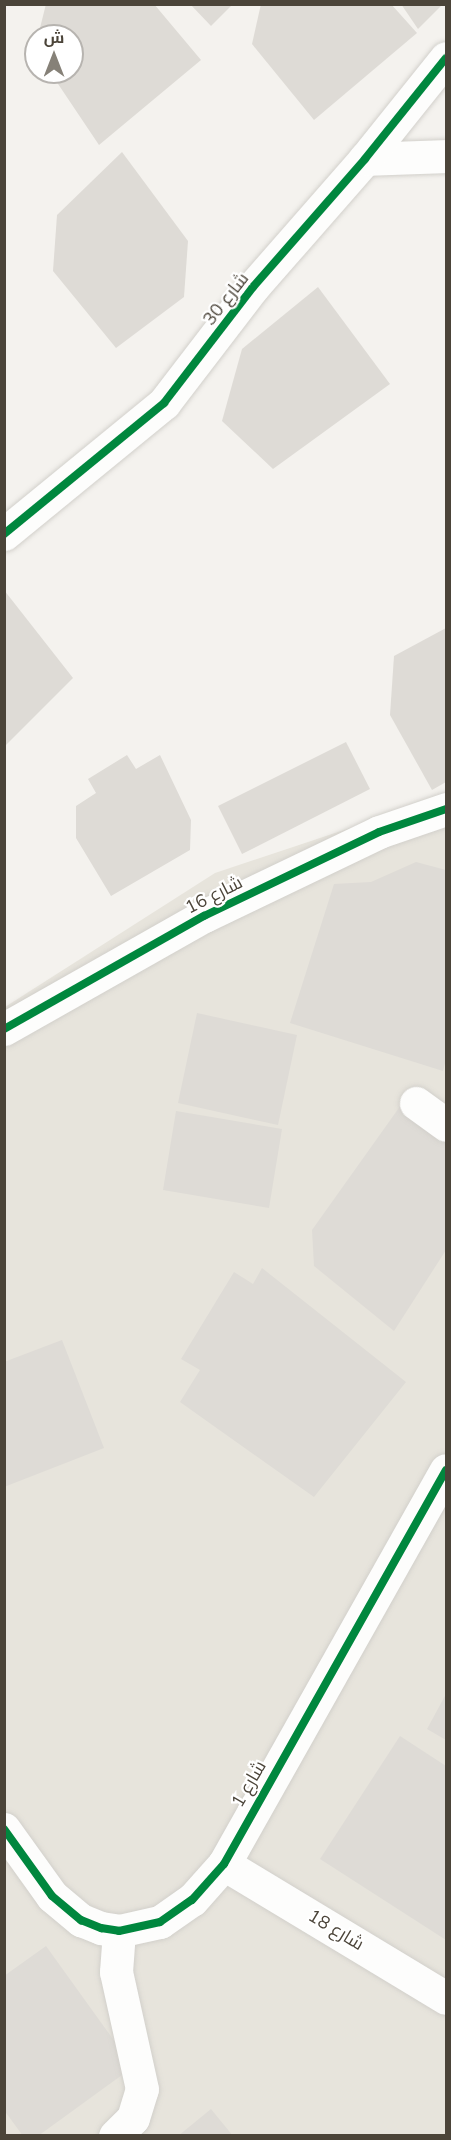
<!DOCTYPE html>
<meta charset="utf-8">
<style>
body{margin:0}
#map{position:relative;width:451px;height:2140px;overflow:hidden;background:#f4f2ee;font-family:"Nunito Sans",Cairo,sans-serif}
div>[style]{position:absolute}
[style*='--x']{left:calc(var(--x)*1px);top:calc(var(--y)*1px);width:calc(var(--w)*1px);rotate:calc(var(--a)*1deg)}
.residential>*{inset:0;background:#e7e4dc}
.building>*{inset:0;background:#dedbd6}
.roads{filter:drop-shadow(0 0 2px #d2d0cb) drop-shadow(0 0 2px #d2d0cb)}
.minor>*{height:33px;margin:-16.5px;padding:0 16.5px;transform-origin:16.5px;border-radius:16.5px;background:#fdfdfc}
.cycleway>*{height:8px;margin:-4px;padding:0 4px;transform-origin:4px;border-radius:4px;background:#00873e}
span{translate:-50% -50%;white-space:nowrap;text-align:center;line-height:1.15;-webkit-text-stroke:4.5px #fff;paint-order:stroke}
.street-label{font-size:18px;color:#4b4439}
.frame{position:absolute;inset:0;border:6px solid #4b4439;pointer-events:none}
.north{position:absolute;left:24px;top:24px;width:60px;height:60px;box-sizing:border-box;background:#fff;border:2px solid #b7b4b0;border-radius:50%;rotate:0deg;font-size:16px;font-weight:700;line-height:24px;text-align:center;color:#4b4439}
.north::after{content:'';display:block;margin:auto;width:21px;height:27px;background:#868178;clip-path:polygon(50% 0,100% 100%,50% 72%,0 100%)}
</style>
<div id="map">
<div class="residential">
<div style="clip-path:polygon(446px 796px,446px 2135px,5px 2136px,5px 1007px,215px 873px)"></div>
</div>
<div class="building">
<div style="clip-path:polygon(46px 4px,154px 4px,201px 60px,99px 145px,50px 72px,72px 72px,72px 36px,38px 36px)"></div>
<div style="clip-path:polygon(190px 4px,233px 4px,211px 26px)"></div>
<div style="clip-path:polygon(261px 4px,391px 4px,417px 33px,314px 120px,252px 44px)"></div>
<div style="clip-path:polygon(401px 4px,443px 4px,418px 29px)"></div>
<div style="clip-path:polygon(122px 152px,188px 241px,184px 297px,116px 348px,53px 271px,57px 215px)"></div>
<div style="clip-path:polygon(318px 287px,390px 384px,273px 469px,222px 421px,242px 349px)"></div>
<div style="clip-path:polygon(4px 590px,73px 678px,4px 747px)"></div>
<div style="clip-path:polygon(446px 628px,446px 782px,432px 790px,390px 715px,394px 656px)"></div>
<div style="clip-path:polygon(346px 742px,370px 789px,242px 854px,218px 806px)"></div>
<div style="clip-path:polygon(127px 755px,136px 769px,160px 755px,191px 820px,190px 850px,111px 896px,76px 838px,76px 806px,96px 793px,88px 779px)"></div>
<div style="clip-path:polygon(416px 862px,446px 870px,446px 1059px,443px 1071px,290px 1023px,334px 884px,371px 882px)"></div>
<div style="clip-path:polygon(197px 1013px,297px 1035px,278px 1125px,178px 1103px)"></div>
<div style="clip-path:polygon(401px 1105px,446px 1138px,446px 1250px,394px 1331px,314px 1266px,312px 1230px)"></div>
<div style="clip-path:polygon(176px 1111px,282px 1129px,269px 1208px,163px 1190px)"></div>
<div style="clip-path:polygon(262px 1268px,406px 1382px,314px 1497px,180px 1402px,200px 1370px,181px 1359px,234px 1272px,253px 1284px)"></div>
<div style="clip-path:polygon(62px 1340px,104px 1448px,4px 1487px,4px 1362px)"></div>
<div style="clip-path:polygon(446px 1694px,446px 1740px,427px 1729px)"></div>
<div style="clip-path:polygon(400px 1736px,446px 1766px,446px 1940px,320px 1859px)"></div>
<div style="clip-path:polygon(46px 1946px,133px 2067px,38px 2136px,23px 2136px,4px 2110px,4px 1976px)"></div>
<div style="clip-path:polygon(211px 2109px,233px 2136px,178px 2136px)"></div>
</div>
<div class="roads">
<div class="minor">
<div style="--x:365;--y:159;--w:81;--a:-2.1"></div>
<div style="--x:4;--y:534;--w:207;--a:-39.3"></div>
<div style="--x:164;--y:403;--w:146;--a:-52.5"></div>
<div style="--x:253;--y:287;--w:170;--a:-48.8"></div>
<div style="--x:365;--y:159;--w:129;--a:-51.3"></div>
<div style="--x:4;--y:1029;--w:230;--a:-29.5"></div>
<div style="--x:204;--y:916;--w:194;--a:-25.6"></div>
<div style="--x:379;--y:832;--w:71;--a:-18.9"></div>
<div style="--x:416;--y:1103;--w:37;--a:36"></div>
<div style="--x:4;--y:1829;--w:82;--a:54.4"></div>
<div style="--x:52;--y:1896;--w:38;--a:40"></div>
<div style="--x:81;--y:1920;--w:22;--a:22"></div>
<div style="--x:101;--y:1928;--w:18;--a:9"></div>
<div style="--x:119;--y:1931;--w:42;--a:-12.4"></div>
<div style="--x:160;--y:1922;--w:39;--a:-35"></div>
<div style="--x:192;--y:1900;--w:48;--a:-48.4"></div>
<div style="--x:224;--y:1864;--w:452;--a:-60.6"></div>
<div style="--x:224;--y:1864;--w:259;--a:31.1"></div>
<div style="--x:115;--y:2136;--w:25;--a:-45"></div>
<div style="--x:133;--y:2118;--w:30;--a:-73"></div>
<div style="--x:142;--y:2089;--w:120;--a:-102.5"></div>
<div style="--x:116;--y:1972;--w:41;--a:-85.8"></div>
</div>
</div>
<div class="cycleway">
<div style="--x:4;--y:534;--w:207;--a:-39.3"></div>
<div style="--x:164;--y:403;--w:146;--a:-52.5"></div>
<div style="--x:253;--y:287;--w:170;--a:-48.8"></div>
<div style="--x:365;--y:159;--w:129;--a:-51.3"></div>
<div style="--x:4;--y:1029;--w:230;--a:-29.5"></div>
<div style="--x:204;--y:916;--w:194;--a:-25.6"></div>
<div style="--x:379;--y:832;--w:71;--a:-18.9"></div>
<div style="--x:4;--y:1829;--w:82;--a:54.4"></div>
<div style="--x:52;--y:1896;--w:38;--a:40"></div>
<div style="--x:81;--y:1920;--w:22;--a:22"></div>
<div style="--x:101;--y:1928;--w:18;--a:9"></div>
<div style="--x:119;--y:1931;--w:42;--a:-12.4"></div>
<div style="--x:160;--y:1922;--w:39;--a:-35"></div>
<div style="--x:192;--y:1900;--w:48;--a:-48.4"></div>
<div style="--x:224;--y:1864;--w:452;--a:-60.6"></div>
</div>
<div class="street-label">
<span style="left:226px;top:299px;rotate:-52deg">شارع 30</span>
<span style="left:214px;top:895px;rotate:-27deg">شارع 16</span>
<span style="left:249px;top:1784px;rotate:-60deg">شارع 1</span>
<span style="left:336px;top:1930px;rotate:31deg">شارع 18</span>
</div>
<div class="frame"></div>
<div class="north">ش</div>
</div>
